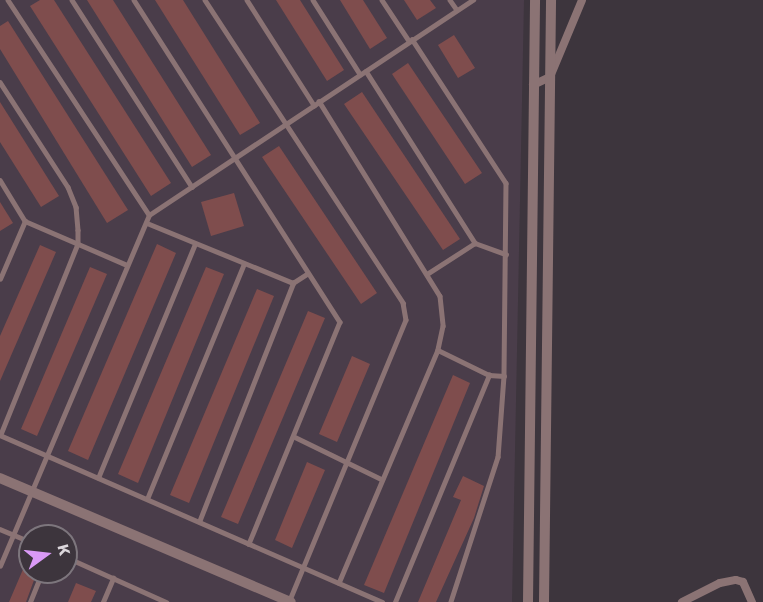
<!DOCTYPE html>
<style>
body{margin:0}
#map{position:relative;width:763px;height:602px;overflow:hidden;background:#3d353d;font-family:"Work Sans",sans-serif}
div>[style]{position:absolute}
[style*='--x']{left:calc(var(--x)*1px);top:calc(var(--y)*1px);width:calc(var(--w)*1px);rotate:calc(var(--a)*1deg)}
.built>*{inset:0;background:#4a3d4a}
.building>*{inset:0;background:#7f4d4d}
.service>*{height:4.5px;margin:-2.25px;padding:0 2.25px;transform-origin:2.25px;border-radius:2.25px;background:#8b7374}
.minor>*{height:8px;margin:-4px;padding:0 4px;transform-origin:4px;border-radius:4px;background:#8b7374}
.tertiary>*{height:10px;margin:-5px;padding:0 5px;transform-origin:5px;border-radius:5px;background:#8b7374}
span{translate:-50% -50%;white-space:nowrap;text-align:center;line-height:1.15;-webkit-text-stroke:4.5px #3d353d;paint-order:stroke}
.north{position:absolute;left:18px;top:524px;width:60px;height:60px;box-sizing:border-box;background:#3d353d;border:2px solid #7d767d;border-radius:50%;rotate:75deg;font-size:16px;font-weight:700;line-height:24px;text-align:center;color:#dcd7dc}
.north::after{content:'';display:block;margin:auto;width:21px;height:27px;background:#da9af6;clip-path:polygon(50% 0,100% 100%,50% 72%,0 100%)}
</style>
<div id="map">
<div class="built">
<div style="clip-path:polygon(evenodd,0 0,524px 0,512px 602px,0 602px,0 0,30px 536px,66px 536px,66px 572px,30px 572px,30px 536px)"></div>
</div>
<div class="building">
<div style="clip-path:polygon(40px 0,54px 0,171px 183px,151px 196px,30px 6px)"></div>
<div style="clip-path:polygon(87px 0,113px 0,211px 155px,192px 167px)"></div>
<div style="clip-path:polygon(155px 0,183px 0,260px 123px,240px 135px)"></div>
<div style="clip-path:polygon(276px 0,300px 0,344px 70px,327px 81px)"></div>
<div style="clip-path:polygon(340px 0,363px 0,387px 38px,370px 49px)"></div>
<div style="clip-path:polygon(404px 0,430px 0,436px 8px,417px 20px)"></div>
<div style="clip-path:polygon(8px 21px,128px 210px,107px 223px,0 49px,0 26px)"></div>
<div style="clip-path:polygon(454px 35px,475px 68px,458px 78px,438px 45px)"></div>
<div style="clip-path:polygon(408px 63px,482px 173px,465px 184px,392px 74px)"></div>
<div style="clip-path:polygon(362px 92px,460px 239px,443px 250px,344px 104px)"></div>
<div style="clip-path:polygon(0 102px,59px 196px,41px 207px,0 142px)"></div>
<div style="clip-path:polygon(279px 146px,377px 293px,361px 304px,262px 157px)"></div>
<div style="clip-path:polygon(234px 193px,244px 226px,211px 236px,201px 202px)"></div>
<div style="clip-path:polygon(0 202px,13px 223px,0 231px)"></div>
<div style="clip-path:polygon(157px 244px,176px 253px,88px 460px,68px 451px)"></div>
<div style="clip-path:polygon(40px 245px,56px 252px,0 381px,0 336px)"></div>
<div style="clip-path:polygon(90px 267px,107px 274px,37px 436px,21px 429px)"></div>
<div style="clip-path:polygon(206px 267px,224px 274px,138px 483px,118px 474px)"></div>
<div style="clip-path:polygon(257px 289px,274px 296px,189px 503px,170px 495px)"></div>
<div style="clip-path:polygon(308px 311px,325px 318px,238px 524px,221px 517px)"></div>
<div style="clip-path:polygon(352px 356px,370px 364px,337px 442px,319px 434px)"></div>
<div style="clip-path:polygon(453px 375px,470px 383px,384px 593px,364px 585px)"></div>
<div style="clip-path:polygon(307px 462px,325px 470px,292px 548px,275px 540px)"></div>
<div style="clip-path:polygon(463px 476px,484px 486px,474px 518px,436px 602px,418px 602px,461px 500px,453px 497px)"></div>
<div style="clip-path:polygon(30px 553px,30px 572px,37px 572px,26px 602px,9px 602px)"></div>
<div style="clip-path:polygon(76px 583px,96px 591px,91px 602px,68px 602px)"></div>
</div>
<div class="service">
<div style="--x:8;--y:0;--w:257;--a:56.7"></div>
<div style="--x:72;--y:0;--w:222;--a:57.3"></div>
<div style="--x:134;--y:0;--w:382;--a:57.4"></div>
<div style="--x:340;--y:322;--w:240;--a:112.3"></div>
<div style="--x:205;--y:0;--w:362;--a:56.8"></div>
<div style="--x:403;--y:303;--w:17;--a:80"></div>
<div style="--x:406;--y:320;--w:305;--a:112.5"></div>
<div style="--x:247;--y:0;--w:125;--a:57.5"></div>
<div style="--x:313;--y:0;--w:88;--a:57.6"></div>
<div style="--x:382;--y:0;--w:49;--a:56.6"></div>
<div style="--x:450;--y:0;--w:12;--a:55"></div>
<div style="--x:412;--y:39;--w:172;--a:56.9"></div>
<div style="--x:506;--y:183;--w:193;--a:90.6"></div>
<div style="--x:504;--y:376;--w:81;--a:94.2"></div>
<div style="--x:498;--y:457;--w:152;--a:108"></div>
<div style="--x:366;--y:71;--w:204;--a:57.6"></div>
<div style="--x:475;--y:243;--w:33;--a:20"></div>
<div style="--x:0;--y:82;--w:125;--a:57.1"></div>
<div style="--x:68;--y:187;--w:22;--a:68"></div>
<div style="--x:76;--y:207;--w:23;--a:85"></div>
<div style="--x:78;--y:230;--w:14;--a:90"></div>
<div style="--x:78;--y:244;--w:206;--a:112"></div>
<div style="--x:319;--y:101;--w:229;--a:58.2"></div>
<div style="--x:440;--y:296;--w:30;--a:84"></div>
<div style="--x:443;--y:326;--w:25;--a:102"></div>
<div style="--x:438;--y:350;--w:253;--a:113"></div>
<div style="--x:0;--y:180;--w:48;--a:58.6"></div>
<div style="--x:147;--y:223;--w:158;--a:22.3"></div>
<div style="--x:293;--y:283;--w:17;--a:-33"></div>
<div style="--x:427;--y:274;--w:57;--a:-32.9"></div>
<div style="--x:0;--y:279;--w:63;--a:-66.7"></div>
<div style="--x:25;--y:221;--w:111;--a:23.3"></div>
<div style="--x:438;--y:350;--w:57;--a:26.1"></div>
<div style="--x:489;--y:375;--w:15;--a:4"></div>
<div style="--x:0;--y:435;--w:417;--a:23.6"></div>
<div style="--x:295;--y:437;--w:96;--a:26"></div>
<div style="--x:98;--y:478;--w:253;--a:-67.5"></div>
<div style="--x:147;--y:499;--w:252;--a:-67.6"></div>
<div style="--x:199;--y:522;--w:257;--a:-68.5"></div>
<div style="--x:0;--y:529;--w:33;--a:23"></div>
<div style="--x:66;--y:557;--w:110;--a:24.2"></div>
<div style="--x:0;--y:566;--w:381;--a:-67"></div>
<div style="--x:149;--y:215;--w:389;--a:-33.6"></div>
<div style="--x:30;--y:602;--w:32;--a:-68"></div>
<div style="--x:103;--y:602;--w:26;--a:-67"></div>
<div style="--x:395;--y:602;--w:246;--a:-67.5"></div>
</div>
<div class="minor">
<div style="--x:533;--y:85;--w:19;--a:-25"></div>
<div style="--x:550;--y:77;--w:83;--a:-67.4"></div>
<div style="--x:682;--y:602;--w:42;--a:-26.6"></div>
<div style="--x:720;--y:583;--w:16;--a:-11"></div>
<div style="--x:736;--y:580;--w:7;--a:16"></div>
<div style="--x:743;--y:582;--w:22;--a:66"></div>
</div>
<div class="tertiary">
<div style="--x:0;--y:478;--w:316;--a:23.1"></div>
<div style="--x:528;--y:602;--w:602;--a:-89.33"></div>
<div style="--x:544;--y:602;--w:602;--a:-89.33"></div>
</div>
<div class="north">K</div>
</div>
